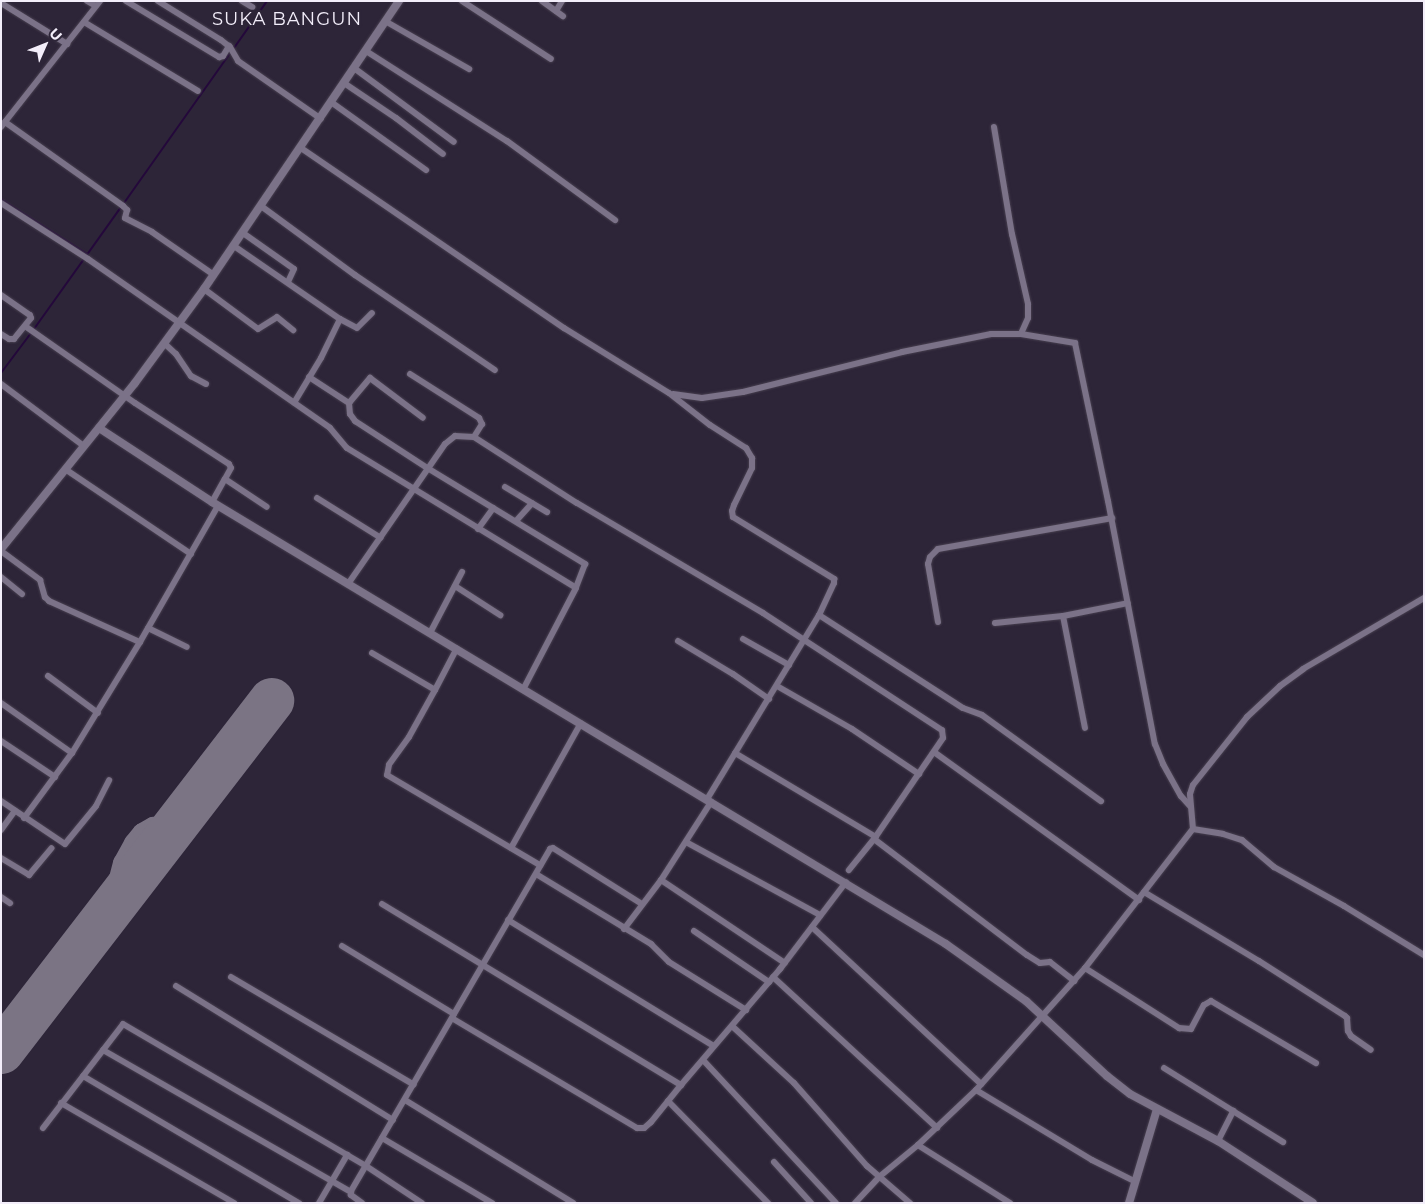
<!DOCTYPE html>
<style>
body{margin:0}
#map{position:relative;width:1425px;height:1204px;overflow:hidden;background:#2d2538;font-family:Montserrat,sans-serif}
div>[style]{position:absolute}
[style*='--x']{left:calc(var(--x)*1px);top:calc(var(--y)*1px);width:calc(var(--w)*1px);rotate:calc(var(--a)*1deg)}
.stream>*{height:2px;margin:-1px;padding:0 1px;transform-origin:1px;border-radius:1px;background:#24083b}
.taxiway>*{height:18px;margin:-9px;padding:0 9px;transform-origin:9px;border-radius:9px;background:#7b7484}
.runway>*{height:45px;margin:-22.5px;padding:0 22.5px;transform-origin:22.5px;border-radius:22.5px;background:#7b7484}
.roads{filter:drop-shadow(0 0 1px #473f4f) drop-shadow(0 0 1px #473f4f)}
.minor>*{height:6px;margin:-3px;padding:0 3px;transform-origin:3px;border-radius:3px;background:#7b7288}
.tertiary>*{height:8px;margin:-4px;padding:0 4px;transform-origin:4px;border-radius:4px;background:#7b7288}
span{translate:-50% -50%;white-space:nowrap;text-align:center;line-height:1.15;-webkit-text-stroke:4.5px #2d2538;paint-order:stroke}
.quarter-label{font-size:18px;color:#f3eefa;letter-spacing:1px}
.frame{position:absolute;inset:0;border:2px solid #f3eefa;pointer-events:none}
.north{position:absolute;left:20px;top:20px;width:50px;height:50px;-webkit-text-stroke:4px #2d2538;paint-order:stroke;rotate:46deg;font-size:14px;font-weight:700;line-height:20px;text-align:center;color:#f3eefa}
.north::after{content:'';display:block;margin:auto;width:18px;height:22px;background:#f3eefa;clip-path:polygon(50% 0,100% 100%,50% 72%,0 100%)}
</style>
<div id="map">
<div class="stream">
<div style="--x:234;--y:48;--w:57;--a:-54.9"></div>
<div style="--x:1;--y:199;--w:102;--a:32.6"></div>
<div style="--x:124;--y:203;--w:185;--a:-54.7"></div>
<div style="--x:34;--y:329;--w:150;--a:-54.5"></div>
<div style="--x:1;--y:373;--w:50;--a:-53.1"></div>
</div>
<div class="taxiway">
<div style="--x:110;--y:909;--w:48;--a:-75.4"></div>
<div style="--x:122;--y:863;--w:23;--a:-61"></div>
<div style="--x:133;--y:843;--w:14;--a:-51"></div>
<div style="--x:142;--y:832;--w:13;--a:-29"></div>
<div style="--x:153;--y:826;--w:10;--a:17"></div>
<div style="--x:163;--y:829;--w:9;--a:69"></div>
</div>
<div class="runway">
<div style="--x:1;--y:1051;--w:443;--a:-52.4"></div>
</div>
<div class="roads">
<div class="minor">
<div style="--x:87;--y:1;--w:10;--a:29"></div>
<div style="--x:126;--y:1;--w:109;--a:31.1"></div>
<div style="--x:219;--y:57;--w:4;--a:-14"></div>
<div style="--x:223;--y:56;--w:12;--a:-59"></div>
<div style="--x:158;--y:1;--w:74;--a:31.8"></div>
<div style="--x:221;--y:40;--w:11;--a:38"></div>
<div style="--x:230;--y:47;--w:16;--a:60"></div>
<div style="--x:238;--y:61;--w:101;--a:34.9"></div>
<div style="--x:242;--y:1;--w:12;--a:31"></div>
<div style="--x:462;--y:1;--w:106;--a:33.1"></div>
<div style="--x:542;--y:1;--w:26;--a:36"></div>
<div style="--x:1;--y:3;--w:78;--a:31.8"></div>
<div style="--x:556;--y:11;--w:12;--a:-59"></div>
<div style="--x:385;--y:21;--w:97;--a:29.7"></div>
<div style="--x:84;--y:22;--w:133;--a:31.2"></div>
<div style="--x:366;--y:51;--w:167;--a:32.6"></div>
<div style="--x:507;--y:141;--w:134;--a:36.2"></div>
<div style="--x:354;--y:68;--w:124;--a:36.5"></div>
<div style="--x:344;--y:83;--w:63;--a:33.9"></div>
<div style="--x:396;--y:118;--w:59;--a:37.5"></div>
<div style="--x:331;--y:102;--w:117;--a:35.6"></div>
<div style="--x:5;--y:122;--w:145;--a:35.4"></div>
<div style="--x:123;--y:206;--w:6;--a:45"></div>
<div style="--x:127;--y:210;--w:8;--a:104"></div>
<div style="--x:125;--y:218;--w:30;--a:27"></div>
<div style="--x:152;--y:232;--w:75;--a:34.7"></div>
<div style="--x:1;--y:127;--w:160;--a:-51.8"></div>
<div style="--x:994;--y:127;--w:109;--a:80.5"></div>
<div style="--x:1012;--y:234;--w:72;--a:77.1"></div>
<div style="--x:1028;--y:304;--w:14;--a:90"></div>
<div style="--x:1028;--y:318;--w:17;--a:114"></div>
<div style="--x:301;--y:148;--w:319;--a:34.4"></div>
<div style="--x:564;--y:328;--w:123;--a:31.8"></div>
<div style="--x:669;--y:393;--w:52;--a:38"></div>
<div style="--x:710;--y:425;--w:43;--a:32.6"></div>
<div style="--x:746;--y:448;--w:12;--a:59"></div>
<div style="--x:752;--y:458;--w:10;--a:90"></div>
<div style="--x:752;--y:468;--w:41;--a:115.9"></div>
<div style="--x:734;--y:505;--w:6;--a:108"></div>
<div style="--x:732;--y:511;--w:6;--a:81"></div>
<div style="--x:733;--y:517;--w:119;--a:31.5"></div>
<div style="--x:834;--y:579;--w:4;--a:90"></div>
<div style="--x:834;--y:583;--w:35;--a:115"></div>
<div style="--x:819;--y:615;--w:215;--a:121.3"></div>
<div style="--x:1;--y:203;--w:103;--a:32.8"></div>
<div style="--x:88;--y:259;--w:295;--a:34.9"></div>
<div style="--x:330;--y:428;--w:26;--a:50"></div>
<div style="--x:347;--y:448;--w:268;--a:31.4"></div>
<div style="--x:261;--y:206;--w:117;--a:36.3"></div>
<div style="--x:355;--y:275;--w:169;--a:34.2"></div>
<div style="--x:243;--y:233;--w:62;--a:35.2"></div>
<div style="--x:294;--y:269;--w:14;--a:115"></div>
<div style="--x:234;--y:246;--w:129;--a:34.6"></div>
<div style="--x:340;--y:319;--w:43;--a:116"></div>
<div style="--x:321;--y:358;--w:52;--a:121"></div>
<div style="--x:204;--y:289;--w:67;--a:36.5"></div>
<div style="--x:258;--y:329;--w:22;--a:-32"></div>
<div style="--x:277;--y:317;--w:21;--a:39"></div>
<div style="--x:1;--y:295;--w:35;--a:35"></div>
<div style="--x:30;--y:315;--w:3;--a:72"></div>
<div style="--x:31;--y:318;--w:27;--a:129"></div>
<div style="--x:14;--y:339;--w:5;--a:180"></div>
<div style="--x:9;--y:339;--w:9;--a:-148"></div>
<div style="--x:340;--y:319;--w:19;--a:28"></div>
<div style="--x:357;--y:328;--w:21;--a:-45"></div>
<div style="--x:25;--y:326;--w:134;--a:35"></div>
<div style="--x:135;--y:403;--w:112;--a:33"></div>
<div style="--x:229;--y:464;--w:4;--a:63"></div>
<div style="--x:231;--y:468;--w:13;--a:119"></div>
<div style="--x:225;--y:479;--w:50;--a:33.7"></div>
<div style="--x:164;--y:343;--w:16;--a:43"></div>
<div style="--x:176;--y:354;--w:27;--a:56"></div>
<div style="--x:191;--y:376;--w:17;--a:28"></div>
<div style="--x:410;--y:374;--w:82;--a:32.5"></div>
<div style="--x:479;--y:418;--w:7;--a:63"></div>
<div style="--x:482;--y:424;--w:15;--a:122"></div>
<div style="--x:309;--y:377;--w:48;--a:33"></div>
<div style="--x:349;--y:403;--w:11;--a:85"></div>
<div style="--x:350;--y:414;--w:9;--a:54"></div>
<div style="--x:355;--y:421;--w:88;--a:33"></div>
<div style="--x:429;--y:469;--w:183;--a:31.3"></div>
<div style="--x:585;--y:564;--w:26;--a:111"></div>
<div style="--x:576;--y:588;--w:113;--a:117.5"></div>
<div style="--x:1;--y:384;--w:104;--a:36.8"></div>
<div style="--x:673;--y:394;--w:29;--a:8"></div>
<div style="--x:702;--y:398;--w:41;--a:-8.3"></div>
<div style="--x:743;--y:392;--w:164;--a:-14.1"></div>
<div style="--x:902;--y:352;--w:91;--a:-11.4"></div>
<div style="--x:991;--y:334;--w:30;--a:0"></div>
<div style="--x:1021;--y:334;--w:55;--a:9.5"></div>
<div style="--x:1075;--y:343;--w:161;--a:78.2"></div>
<div style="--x:1108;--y:501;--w:248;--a:79.1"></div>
<div style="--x:1155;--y:744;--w:22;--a:68"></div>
<div style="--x:1163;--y:764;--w:37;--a:61"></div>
<div style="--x:1181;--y:796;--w:13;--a:48"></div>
<div style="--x:349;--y:403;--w:33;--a:-50"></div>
<div style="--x:370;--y:378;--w:66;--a:37"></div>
<div style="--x:65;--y:469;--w:152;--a:34"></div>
<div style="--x:505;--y:487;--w:49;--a:30.8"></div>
<div style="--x:317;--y:498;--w:75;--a:32"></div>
<div style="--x:212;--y:502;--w:26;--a:-61"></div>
<div style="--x:516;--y:521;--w:24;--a:-48"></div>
<div style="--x:478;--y:529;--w:26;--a:-54"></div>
<div style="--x:1;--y:551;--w:49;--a:36.6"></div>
<div style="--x:40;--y:580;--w:18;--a:74"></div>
<div style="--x:45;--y:597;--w:6;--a:45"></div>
<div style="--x:49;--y:601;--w:100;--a:24.3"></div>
<div style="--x:140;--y:642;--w:157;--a:-60.2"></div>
<div style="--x:1;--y:577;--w:27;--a:39"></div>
<div style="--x:348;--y:584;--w:170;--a:-55.3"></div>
<div style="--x:445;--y:444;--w:13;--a:-39"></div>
<div style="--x:455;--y:436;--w:19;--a:3"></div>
<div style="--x:474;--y:437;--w:122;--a:32.7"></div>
<div style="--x:577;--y:503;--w:216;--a:30.6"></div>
<div style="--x:763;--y:613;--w:214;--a:33.2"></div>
<div style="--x:942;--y:730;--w:8;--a:83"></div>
<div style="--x:943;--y:738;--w:122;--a:124.3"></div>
<div style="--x:874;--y:839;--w:40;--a:129"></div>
<div style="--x:455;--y:586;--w:54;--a:32.8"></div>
<div style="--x:819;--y:615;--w:171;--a:32.9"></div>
<div style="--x:963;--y:708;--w:20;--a:20"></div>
<div style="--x:982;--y:715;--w:147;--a:35.9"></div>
<div style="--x:1063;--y:616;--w:114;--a:78.9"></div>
<div style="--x:938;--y:622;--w:59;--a:-99.8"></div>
<div style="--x:928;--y:564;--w:7;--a:-74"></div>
<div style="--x:930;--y:557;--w:11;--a:-45"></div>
<div style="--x:938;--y:549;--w:177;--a:-10.1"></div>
<div style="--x:995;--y:623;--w:68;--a:-5.9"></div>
<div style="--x:1063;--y:616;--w:66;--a:-11.3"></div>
<div style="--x:148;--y:628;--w:43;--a:26"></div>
<div style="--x:430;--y:633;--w:69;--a:-62.3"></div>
<div style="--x:743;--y:639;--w:53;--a:29.5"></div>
<div style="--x:678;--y:641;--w:64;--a:31"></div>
<div style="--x:733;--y:674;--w:44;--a:34.8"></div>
<div style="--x:372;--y:653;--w:73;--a:30.4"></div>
<div style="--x:435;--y:690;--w:47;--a:-62.4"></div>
<div style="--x:48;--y:676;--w:62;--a:36.5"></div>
<div style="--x:777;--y:686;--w:86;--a:29.8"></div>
<div style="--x:852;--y:729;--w:81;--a:33.9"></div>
<div style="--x:435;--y:690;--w:54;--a:119"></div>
<div style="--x:409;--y:737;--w:34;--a:126"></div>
<div style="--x:389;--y:765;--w:10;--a:101"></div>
<div style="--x:387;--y:775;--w:178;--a:30.5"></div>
<div style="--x:1;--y:703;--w:87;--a:35.2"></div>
<div style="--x:1;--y:741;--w:65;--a:33.7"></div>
<div style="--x:934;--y:752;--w:253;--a:35.8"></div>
<div style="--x:735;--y:753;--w:164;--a:30.8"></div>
<div style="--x:1;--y:801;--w:77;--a:33.9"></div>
<div style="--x:65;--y:844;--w:49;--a:-50.8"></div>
<div style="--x:96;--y:806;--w:29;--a:-63"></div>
<div style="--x:24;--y:818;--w:81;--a:-53.6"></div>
<div style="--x:72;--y:753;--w:130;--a:-58.5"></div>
<div style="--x:1193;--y:829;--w:30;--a:9"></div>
<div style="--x:1223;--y:834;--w:20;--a:18"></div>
<div style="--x:1242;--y:840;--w:42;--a:40.2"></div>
<div style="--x:1274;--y:867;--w:80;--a:29.1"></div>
<div style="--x:1344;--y:906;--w:94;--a:31.5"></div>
<div style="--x:1;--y:830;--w:24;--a:-54"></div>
<div style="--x:874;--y:839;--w:192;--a:37.2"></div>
<div style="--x:1027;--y:955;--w:15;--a:32"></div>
<div style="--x:1040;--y:963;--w:10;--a:-6"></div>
<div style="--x:1050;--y:962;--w:31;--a:38"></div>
<div style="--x:686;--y:842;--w:153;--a:28.6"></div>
<div style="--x:511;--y:848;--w:143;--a:-60.8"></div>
<div style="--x:1;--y:858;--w:33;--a:31"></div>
<div style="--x:29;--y:875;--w:35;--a:-50"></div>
<div style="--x:536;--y:874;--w:135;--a:31.3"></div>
<div style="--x:651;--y:944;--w:25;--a:45"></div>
<div style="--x:669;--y:962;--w:91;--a:31.9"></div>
<div style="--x:661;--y:880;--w:149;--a:33.8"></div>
<div style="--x:1144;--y:892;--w:134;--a:31"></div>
<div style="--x:1259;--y:961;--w:102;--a:32.6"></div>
<div style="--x:1345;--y:1016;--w:3;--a:45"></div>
<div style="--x:1347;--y:1018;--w:13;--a:86"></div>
<div style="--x:1348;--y:1031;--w:6;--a:59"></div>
<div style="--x:1351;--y:1036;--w:24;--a:35"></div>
<div style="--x:1;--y:897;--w:11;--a:34"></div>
<div style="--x:382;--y:904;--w:350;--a:31.2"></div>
<div style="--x:681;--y:1085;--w:48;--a:129"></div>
<div style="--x:651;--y:1122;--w:9;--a:139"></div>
<div style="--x:644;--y:1128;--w:7;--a:180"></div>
<div style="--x:637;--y:1128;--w:215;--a:-149.3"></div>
<div style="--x:508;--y:920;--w:241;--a:31.5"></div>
<div style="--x:812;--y:927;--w:231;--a:42.9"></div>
<div style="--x:624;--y:929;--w:61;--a:-52.9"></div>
<div style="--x:661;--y:880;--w:93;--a:-57.3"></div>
<div style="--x:694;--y:931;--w:91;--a:34.2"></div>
<div style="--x:342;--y:946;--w:131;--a:31.3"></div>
<div style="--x:1085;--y:968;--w:112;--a:32.6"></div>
<div style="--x:1179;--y:1028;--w:12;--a:5"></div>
<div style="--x:1191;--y:1029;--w:27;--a:-62"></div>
<div style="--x:1204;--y:1005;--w:8;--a:-30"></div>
<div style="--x:1211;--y:1001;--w:122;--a:30.6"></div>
<div style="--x:231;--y:977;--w:212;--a:30.5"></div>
<div style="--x:773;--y:977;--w:223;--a:42.6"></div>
<div style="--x:176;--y:986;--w:255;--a:31.7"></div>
<div style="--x:732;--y:1026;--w:84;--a:42.6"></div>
<div style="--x:794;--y:1083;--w:111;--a:48.7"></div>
<div style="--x:867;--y:1166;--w:57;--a:40.7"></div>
<div style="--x:103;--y:1050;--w:286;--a:29.8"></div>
<div style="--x:703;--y:1060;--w:195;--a:47.1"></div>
<div style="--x:1164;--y:1068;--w:81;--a:31.9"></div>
<div style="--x:83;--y:1076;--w:251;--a:30.5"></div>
<div style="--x:681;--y:1085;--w:153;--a:-49.5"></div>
<div style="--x:780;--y:969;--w:109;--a:-52.8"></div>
<div style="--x:976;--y:1090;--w:164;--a:-48.2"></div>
<div style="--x:1085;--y:968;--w:176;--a:-52.2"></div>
<div style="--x:1193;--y:829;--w:35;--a:-95"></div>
<div style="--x:1190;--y:794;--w:9;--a:-72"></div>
<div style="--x:1193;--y:785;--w:87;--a:-51.5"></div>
<div style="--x:1247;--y:717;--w:45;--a:-43.2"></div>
<div style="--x:1280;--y:686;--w:29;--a:-36"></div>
<div style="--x:1303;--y:669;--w:140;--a:-30.4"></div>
<div style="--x:405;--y:1100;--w:197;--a:31.5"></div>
<div style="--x:668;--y:1101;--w:143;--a:45.6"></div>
<div style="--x:61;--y:1103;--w:200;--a:30"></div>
<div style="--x:43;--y:1128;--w:131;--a:-52.4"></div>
<div style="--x:123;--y:1024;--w:281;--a:30.3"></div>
<div style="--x:366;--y:1166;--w:67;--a:33.5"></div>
<div style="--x:382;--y:1138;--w:128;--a:30.6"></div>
<div style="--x:1218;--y:1141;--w:34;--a:-63"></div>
<div style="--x:1233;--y:1111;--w:59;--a:31.8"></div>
<div style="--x:774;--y:1162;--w:55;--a:47.9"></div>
<div style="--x:319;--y:1203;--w:56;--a:-59.7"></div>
<div style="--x:362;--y:1203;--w:14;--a:-144"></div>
<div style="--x:351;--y:1195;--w:4;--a:-90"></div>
<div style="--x:351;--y:1191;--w:396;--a:-59.8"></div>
<div style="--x:550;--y:849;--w:3;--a:-18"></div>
<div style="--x:553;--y:848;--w:105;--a:32.2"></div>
<div style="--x:855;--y:1203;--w:35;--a:-47"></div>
<div style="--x:879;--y:1177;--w:50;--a:-39.4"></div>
<div style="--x:1010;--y:1203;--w:109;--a:-147.8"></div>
<div style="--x:918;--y:1145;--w:80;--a:-43.5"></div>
<div style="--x:976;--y:1090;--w:135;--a:31.1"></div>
<div style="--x:1092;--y:1160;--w:49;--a:26.6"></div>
</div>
<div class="tertiary">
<div style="--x:99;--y:428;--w:135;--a:33.2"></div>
<div style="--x:212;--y:502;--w:857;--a:31.06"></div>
<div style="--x:946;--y:944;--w:98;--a:35.5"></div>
<div style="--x:1026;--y:1001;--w:110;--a:42.8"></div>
<div style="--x:1107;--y:1076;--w:29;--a:38"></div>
<div style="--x:1130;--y:1094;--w:100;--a:28.1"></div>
<div style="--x:1218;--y:1141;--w:113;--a:33.1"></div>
<div style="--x:1;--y:549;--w:213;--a:-51.1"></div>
<div style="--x:135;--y:383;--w:117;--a:-53.7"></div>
<div style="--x:204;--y:289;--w:348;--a:-55.9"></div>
<div style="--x:1129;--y:1203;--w:98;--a:-73.4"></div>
</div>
</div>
<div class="quarter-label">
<span style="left:287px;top:19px">SUKA BANGUN</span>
</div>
<div class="frame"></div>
<div class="north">U</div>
</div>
